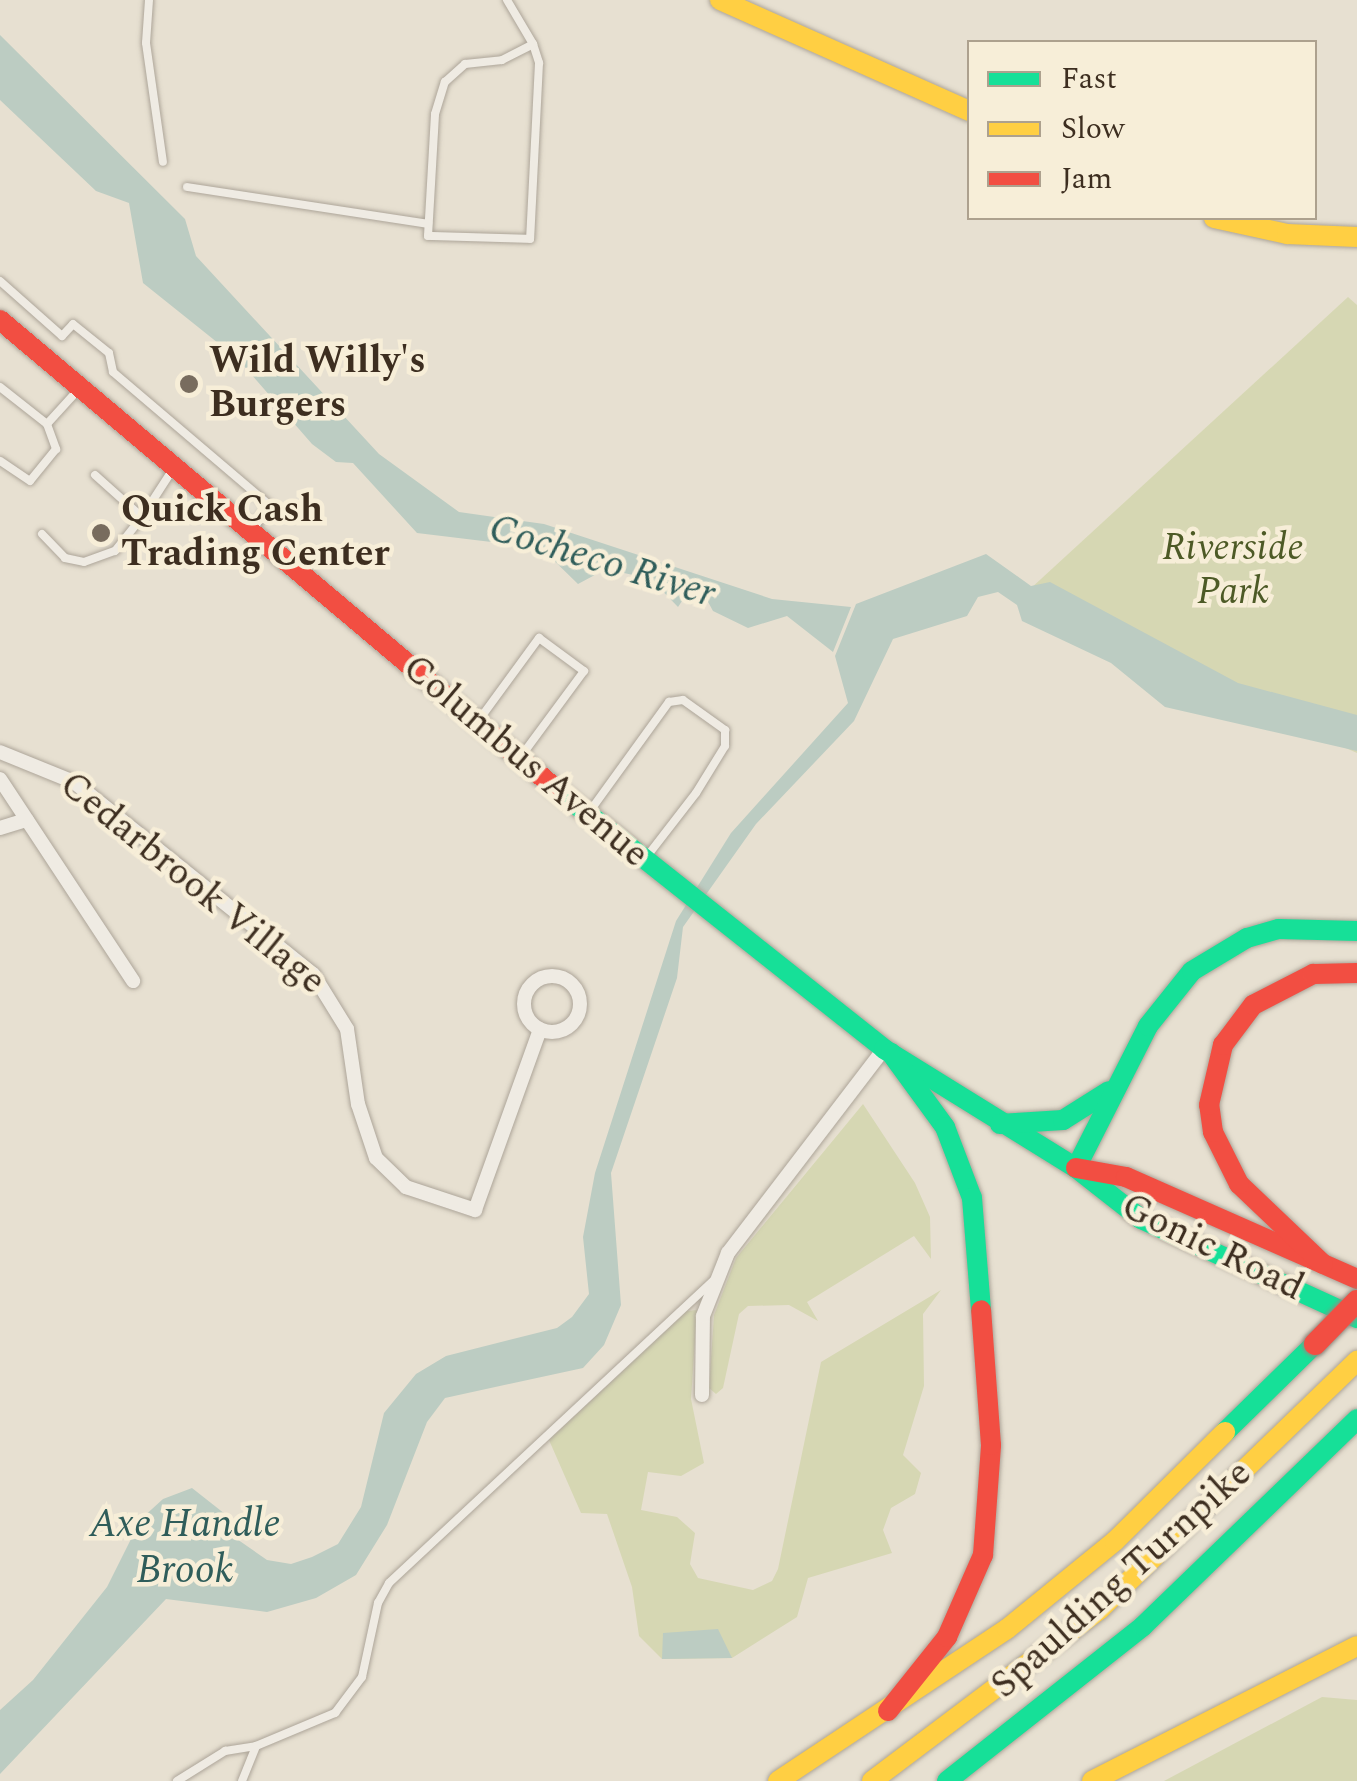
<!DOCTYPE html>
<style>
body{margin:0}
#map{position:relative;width:1357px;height:1781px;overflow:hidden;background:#e7e0d1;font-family:Spectral,serif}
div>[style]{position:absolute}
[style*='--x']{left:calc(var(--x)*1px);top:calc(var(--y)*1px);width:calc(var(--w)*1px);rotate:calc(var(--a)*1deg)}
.green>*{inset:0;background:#d6d7b3}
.water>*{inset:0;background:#bcccc2}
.roads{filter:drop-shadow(0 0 2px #ada599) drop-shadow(0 0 2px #ada599)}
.lane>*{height:8px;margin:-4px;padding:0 4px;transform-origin:4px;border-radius:4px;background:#efebe3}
.street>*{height:14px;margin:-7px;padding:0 7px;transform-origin:7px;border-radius:7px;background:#efebe3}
.street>.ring{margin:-7px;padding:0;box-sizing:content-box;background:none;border:14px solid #efebe3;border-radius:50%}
.fast>*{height:20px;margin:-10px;padding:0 10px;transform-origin:10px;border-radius:10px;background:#16e098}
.slow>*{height:20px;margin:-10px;padding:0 10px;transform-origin:10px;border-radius:10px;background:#ffcf43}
.jam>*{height:20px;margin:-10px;padding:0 10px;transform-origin:10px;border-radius:10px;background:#f24e42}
.bridges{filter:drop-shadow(0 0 2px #928b80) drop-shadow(0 0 2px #928b80)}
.jam-bridge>*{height:22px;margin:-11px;padding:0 11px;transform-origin:11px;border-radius:11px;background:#f24e42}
.dots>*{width:28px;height:28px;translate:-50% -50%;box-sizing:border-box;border:5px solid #f7eed8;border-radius:50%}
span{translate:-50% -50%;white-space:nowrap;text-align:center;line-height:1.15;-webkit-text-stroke:9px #f7eed8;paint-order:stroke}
.poi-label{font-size:38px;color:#3d2e20;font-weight:700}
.left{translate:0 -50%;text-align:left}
.park-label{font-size:38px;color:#4d5a26;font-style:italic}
.street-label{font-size:38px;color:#3d2e20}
.water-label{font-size:40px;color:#2f5d5a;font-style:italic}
.legend{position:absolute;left:967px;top:40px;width:350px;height:180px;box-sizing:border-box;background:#f7eed8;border:2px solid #ada18e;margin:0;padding:12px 18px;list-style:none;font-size:30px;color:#3d2e20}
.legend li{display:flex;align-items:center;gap:20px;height:50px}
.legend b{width:50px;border:2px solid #ada18e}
</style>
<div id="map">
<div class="green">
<div style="clip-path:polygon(1348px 297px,1357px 305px,1357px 753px,1017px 601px)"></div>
<div style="clip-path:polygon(863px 1104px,915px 1183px,930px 1217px,931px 1259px,914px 1236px,807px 1302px,818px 1321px,789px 1305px,748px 1306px,739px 1314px,723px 1388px,716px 1394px,709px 1388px,714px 1315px,736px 1258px)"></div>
<div style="clip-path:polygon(941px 1290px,923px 1314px,924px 1386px,903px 1455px,921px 1473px,915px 1494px,891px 1508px,883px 1530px,892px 1553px,808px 1578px,797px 1617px,732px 1658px,662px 1659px,639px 1636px,632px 1587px,607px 1514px,581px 1513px,549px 1440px,687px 1311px,697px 1310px,691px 1399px,704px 1463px,681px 1476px,648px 1472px,641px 1510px,677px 1517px,695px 1533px,690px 1564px,698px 1578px,753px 1590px,772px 1581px,778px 1569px,821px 1362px)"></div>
<div style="clip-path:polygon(1322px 1697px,1357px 1700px,1357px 1781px,1164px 1781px)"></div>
</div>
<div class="water">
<div style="clip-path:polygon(0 35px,185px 219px,196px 256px,379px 454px,459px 512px,544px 524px,772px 599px,851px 607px,833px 652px,787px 616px,748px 628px,713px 611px,707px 600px,686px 595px,678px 607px,651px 579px,606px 569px,578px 584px,541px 548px,417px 533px,353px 463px,336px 462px,312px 444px,238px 359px,143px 283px,129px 203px,96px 191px,0 100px)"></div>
<div style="clip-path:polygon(986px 554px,1031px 586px,1050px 582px,1238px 683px,1357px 715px,1357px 751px,1165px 707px,1111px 663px,1022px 621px,1017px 605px,998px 592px,978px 597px,967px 616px,893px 639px,854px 721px,756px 824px,683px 927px,677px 978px,611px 1173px,621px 1305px,604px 1345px,583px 1368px,445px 1398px,427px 1422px,387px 1525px,356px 1575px,316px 1598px,267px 1612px,166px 1599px,0 1774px,0 1710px,33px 1680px,107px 1587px,141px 1519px,163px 1499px,192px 1488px,225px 1514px,234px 1537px,267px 1560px,291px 1564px,312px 1557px,338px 1544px,361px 1507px,384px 1413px,416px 1374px,446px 1356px,557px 1328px,572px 1317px,589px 1294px,583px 1237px,595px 1173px,676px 921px,731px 833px,848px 703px,835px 656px,856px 604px)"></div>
<div style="clip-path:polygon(718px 1629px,732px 1658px,662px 1659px,663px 1633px)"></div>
</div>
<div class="roads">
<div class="lane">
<div style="--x:149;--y:0;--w:43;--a:94"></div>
<div style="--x:146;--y:43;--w:120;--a:81.9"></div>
<div style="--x:507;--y:0;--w:51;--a:59.4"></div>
<div style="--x:533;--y:44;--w:20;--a:72"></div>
<div style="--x:539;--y:63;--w:176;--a:92.9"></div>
<div style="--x:530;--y:239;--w:102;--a:-178.3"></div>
<div style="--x:428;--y:236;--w:122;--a:-86.7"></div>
<div style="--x:435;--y:114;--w:34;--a:-73"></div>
<div style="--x:445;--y:82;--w:27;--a:-42"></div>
<div style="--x:465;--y:64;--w:37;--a:-6"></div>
<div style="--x:502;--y:60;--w:35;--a:-27"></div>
<div style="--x:187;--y:187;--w:244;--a:8.7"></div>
<div style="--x:0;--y:281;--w:83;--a:41.6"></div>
<div style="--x:62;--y:336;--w:16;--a:-47"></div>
<div style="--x:73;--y:324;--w:46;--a:38.9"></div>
<div style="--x:109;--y:353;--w:19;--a:78"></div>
<div style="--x:113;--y:372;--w:205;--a:40.4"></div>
<div style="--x:269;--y:505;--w:30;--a:123"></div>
<div style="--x:0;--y:387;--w:60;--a:38.2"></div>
<div style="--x:47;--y:424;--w:27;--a:70"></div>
<div style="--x:56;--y:449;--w:41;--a:129.1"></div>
<div style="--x:30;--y:481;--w:36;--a:-146"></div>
<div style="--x:47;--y:424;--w:45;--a:-47.7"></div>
<div style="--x:95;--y:475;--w:63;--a:41.8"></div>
<div style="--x:142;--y:517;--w:57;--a:-57.1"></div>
<div style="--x:42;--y:534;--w:33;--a:46"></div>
<div style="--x:65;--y:558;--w:19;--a:12"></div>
<div style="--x:84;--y:562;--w:33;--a:-20"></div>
<div style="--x:115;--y:551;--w:43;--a:-51.5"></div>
<div style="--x:479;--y:720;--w:102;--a:-53.8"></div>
<div style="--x:539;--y:638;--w:56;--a:36.3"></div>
<div style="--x:584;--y:671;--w:104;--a:126.4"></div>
<div style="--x:590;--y:811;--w:135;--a:-54.1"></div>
<div style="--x:669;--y:702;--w:14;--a:-8"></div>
<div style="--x:683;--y:700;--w:52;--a:35.5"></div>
<div style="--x:725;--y:730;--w:16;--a:90"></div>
<div style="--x:725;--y:746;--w:55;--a:121.7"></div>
<div style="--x:696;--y:793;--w:83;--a:127.7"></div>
<div style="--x:177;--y:1781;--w:57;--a:-32"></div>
<div style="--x:225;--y:1751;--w:31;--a:-9"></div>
<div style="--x:256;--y:1746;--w:86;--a:-22.7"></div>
<div style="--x:335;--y:1713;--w:45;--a:-53.1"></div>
<div style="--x:362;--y:1677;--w:76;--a:-77.8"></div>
<div style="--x:378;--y:1603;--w:23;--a:-61"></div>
<div style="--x:389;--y:1583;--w:443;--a:-43"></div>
<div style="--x:242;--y:1781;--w:38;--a:-68"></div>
</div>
<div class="street">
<div style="--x:0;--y:752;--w:80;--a:22.1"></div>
<div style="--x:74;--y:782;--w:307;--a:38.8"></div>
<div style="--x:313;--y:974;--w:65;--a:58.3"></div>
<div style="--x:347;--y:1029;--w:76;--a:81.7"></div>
<div style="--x:358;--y:1104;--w:57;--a:71.6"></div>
<div style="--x:376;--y:1158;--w:42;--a:44"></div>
<div style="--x:406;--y:1187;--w:73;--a:18.4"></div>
<div style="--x:475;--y:1210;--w:192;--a:-70.2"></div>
<div style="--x:0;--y:779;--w:242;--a:56.6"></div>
<div style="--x:0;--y:828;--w:28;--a:-17"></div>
<div class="ring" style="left:524px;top:976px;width:42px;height:42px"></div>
<div style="--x:702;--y:1395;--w:79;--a:-89.3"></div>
<div style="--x:703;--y:1316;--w:68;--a:-68.4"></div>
<div style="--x:728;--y:1253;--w:257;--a:-52.6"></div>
</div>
<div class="fast">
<div style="--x:554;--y:787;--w:421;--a:38.4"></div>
<div style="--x:884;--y:1049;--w:226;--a:31.8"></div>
<div style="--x:891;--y:1053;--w:92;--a:53.9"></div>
<div style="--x:945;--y:1127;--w:76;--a:69.2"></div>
<div style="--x:972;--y:1198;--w:112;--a:85.4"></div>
<div style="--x:1000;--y:1124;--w:63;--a:-3.6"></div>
<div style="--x:1063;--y:1120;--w:54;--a:-32.2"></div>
<div style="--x:1076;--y:1168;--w:159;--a:-63.1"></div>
<div style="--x:1148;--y:1026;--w:70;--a:-51.3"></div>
<div style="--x:1192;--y:971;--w:64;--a:-31"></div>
<div style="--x:1247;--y:938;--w:33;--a:-16"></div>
<div style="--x:1279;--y:929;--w:78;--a:1.5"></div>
<div style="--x:1076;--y:1168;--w:83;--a:38.1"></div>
<div style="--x:1141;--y:1219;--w:238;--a:24.6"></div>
<div style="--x:1225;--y:1432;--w:126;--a:-44.4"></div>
<div style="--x:947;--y:1781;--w:250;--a:-38.3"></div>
<div style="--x:1143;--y:1626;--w:298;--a:-44"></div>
</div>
<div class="slow">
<div style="--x:720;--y:0;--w:273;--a:24"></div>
<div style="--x:1214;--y:218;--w:75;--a:12.4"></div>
<div style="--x:1287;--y:234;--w:70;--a:2.5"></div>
<div style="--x:778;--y:1781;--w:275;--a:-33.6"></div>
<div style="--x:1007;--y:1629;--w:139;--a:-39.2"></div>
<div style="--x:1115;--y:1541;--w:155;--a:-44.7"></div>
<div style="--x:872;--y:1781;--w:284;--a:-37"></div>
<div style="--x:1099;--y:1610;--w:359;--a:-44"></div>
<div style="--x:1092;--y:1781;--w:297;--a:-27"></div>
</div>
<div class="jam">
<div style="--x:0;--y:320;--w:725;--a:40.13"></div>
<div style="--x:1076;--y:1168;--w:51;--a:10.2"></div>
<div style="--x:1126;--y:1177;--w:253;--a:23.8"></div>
<div style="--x:1323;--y:1264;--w:116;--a:-136.4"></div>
<div style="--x:1239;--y:1184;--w:58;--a:-116.6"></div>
<div style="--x:1213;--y:1132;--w:27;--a:-98"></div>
<div style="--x:1209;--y:1105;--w:62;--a:-76.9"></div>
<div style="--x:1223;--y:1045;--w:50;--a:-53.1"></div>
<div style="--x:1253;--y:1005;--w:68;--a:-27.3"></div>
<div style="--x:1313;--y:974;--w:44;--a:-1.3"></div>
<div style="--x:888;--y:1711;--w:95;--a:-51.4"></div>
<div style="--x:947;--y:1637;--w:90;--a:-66.3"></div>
<div style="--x:983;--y:1555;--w:110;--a:-85.8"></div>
<div style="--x:991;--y:1445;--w:135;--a:-94.2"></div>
</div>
</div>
<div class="bridges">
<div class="jam-bridge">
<div style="--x:1315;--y:1344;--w:60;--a:-45.7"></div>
</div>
</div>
<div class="dots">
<div style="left:189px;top:384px;background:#786c5e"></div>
<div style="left:101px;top:533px;background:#786c5e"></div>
</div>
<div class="poi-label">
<span class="left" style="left:209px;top:384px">Wild Willy's<br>Burgers</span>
<span class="left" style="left:121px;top:533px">Quick Cash<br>Trading Center</span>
</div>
<div class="park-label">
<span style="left:1233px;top:571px">Riverside<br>Park</span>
</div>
<div class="street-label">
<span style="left:525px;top:762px;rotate:40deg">Columbus Avenue</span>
<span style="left:192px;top:884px;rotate:39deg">Cedarbrook Village</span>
<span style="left:1212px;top:1248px;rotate:26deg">Gonic Road</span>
<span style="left:1122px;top:1580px;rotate:-42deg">Spaulding Turnpike</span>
</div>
<div class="water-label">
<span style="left:602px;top:562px;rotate:17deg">Cocheco River</span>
<span style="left:185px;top:1548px">Axe Handle<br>Brook</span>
</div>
<ul class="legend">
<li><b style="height:12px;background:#16e098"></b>Fast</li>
<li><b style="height:12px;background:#ffcf43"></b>Slow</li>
<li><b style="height:12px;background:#f24e42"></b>Jam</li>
</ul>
</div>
